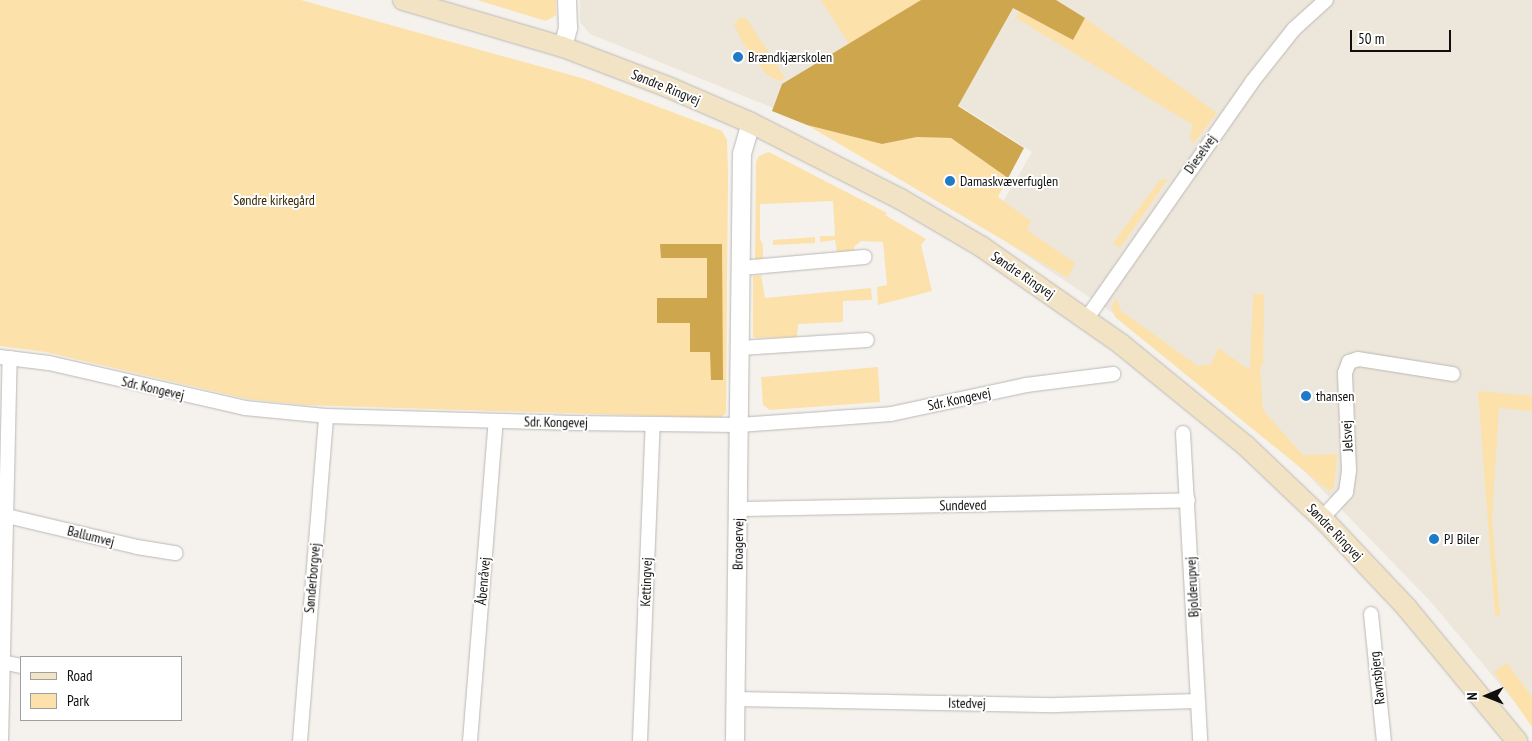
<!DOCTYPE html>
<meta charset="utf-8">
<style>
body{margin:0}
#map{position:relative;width:1532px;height:741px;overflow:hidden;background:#f5f2ee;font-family:"PT Sans Narrow",sans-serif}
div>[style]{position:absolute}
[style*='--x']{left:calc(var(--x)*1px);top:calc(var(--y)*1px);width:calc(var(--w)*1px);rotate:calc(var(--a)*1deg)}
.built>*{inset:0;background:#ede7db}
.green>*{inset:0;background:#fce1aa}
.forest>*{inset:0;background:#cea64d}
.roads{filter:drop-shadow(0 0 1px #bbb8b4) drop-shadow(0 0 1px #bbb8b4)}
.minor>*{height:14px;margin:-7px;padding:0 7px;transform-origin:7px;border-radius:7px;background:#fff}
.tertiary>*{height:18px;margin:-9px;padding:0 9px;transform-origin:9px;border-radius:9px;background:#fff}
.secondary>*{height:20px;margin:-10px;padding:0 10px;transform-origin:10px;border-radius:10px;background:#f1e3c3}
.dots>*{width:14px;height:14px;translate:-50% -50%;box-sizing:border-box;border:2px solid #fff;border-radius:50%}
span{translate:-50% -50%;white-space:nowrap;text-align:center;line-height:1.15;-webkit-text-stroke:4px #fff;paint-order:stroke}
.poi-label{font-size:14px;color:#100f0e}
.left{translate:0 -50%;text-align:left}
.street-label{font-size:14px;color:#100f0e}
.park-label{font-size:14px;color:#362600}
.legend{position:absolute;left:20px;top:656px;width:162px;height:65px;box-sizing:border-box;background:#fff;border:1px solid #9f9f9f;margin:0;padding:6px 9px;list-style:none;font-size:15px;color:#100f0e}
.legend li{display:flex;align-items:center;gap:10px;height:25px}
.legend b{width:25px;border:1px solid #9f9f9f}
.north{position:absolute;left:1462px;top:671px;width:50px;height:50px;-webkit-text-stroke:4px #fff;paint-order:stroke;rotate:269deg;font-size:14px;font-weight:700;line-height:20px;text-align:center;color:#100f0e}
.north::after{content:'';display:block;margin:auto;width:18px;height:22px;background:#100f0e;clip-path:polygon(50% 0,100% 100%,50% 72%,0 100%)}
.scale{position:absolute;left:1350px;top:30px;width:101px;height:22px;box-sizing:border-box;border:2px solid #100f0e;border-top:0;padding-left:6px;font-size:15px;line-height:18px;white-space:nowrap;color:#100f0e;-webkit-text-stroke:4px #fff;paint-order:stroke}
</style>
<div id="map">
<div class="built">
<div style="clip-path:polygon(580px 0,921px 0,782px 84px,773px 108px,590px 34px,580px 22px)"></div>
<div style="clip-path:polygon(1000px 0,1532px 0,1532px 723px,1431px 602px,1274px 440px,1122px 319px,987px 229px,1032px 152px,954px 102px)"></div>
</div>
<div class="green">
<div style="clip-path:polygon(0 0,301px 0,585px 79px,722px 131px,727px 140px,728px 175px,726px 413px,720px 418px,305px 405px,247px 399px,45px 352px,0 346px)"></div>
<div style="clip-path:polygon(477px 0,556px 0,556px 15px,546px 21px)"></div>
<div style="clip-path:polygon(821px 0,921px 0,849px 44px)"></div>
<div style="clip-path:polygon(1019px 11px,1073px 40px,1085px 18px,1217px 113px,1193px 144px,1190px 136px,1193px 125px,1016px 18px)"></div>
<div style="clip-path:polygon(741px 17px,747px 19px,785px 78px,779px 81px,766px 74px,741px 40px,734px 24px)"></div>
<div style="clip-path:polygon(807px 125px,882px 144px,917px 137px,951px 138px,1008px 178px,998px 197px,1031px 221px,1027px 230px,1075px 263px,1068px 278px)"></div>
<div style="clip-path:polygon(769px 152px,887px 213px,885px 215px,926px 239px,921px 245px,932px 291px,878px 305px,877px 287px,887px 285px,883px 242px,861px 241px,854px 247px,854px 251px,837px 252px,835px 240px,820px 242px,820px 236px,835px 236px,833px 201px,760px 204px,760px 239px,763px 245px,763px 260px,755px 260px,756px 162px,759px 156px)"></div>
<div style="clip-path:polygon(1168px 179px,1120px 248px,1113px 243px,1160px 180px)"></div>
<div style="clip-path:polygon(815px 237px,815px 243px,773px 245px,773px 240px)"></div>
<div style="clip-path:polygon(761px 275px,765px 298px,871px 288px,872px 300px,843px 301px,843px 322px,798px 324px,797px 337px,756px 338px,753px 337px,753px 276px)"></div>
<div style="clip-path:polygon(1253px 294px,1264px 294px,1263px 365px,1260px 367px,1263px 410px,1303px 455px,1337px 454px,1334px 487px,1329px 491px,1115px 317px,1112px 308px,1116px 297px,1121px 311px,1198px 366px,1211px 364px,1218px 348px,1250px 370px)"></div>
<div style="clip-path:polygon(878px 367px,880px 402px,770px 410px,763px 405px,761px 377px)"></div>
<div style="clip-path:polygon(1478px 391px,1532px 396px,1532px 411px,1499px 408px,1492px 517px,1500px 615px,1495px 616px)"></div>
<div style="clip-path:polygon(1507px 663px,1532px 697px,1532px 727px,1494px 672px)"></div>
</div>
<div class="forest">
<div style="clip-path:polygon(921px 0,1056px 0,1085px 18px,1073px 40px,1013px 8px,958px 106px,1024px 148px,1008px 178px,951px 138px,917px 137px,882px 144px,807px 125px,772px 111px,782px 84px)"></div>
<div style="clip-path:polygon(660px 244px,722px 244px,723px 380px,711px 380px,710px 352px,690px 352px,690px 323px,657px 323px,657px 298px,707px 298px,707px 258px,661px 258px)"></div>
</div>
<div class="roads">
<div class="minor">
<div style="--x:741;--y:268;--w:124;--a:-5.1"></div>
<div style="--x:1087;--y:318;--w:288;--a:-55"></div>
<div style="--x:1252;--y:82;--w:68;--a:-51.6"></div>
<div style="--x:1294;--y:29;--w:43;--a:-42.2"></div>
<div style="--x:740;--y:348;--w:127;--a:-3.6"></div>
<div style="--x:0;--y:357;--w:49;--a:7"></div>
<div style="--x:49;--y:363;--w:201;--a:12.9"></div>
<div style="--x:245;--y:408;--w:81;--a:5.6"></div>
<div style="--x:326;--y:416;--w:249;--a:1.6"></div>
<div style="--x:575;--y:423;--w:164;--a:0.7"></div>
<div style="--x:739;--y:425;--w:152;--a:-4.1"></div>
<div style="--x:891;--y:414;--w:138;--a:-12.1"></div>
<div style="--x:1026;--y:385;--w:88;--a:-7.2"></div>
<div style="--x:1183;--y:433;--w:308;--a:86.8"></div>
<div style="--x:738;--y:509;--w:450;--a:-1.1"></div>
<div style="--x:7;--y:516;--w:134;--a:13.4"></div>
<div style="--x:137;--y:547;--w:39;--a:9"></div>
<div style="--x:1322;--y:518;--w:35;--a:-47"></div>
<div style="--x:1346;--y:492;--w:22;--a:-82"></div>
<div style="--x:1349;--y:470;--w:97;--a:-92.4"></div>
<div style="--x:1345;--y:373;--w:12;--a:-70"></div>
<div style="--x:1349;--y:362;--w:9;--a:-18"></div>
<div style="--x:1358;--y:359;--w:96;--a:9"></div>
<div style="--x:1371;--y:614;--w:128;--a:84.2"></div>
<div style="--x:2;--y:662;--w:19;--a:12"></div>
<div style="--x:735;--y:699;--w:321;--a:1.1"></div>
<div style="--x:1056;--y:705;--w:142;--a:-1.6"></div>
<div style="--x:1;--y:741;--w:383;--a:-88.7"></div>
<div style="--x:300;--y:741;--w:326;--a:-85.4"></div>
<div style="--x:470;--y:741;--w:321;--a:-85.4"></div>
<div style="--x:640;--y:741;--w:317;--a:-87.7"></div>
</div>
<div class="tertiary">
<div style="--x:563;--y:47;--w:20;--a:-75"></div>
<div style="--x:568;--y:28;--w:28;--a:-92"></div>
<div style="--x:735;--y:741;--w:587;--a:-89.32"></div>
<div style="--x:742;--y:154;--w:32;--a:-74"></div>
</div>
<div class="secondary">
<div style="--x:403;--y:0;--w:167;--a:16.4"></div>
<div style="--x:563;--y:47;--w:112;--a:20.9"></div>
<div style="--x:668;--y:87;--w:90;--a:23.4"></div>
<div style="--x:751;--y:123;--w:169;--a:27"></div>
<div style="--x:902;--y:200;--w:93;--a:30.4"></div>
<div style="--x:982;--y:247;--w:169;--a:34.9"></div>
<div style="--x:1121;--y:344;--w:161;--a:39.2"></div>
<div style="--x:1246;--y:446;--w:105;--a:43.5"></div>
<div style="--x:1322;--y:518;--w:124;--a:46.6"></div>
<div style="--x:1407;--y:608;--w:173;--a:50.4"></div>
</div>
</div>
<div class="dots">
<div style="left:738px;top:57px;background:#1f7ac7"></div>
<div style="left:950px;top:181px;background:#1f7ac7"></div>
<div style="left:1306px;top:396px;background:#1f7ac7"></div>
<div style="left:1434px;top:539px;background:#1f7ac7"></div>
</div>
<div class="poi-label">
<span class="left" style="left:748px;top:57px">Brændkjærskolen</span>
<span class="left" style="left:960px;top:181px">Damaskvæverfuglen</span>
<span class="left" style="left:1316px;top:396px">thansen</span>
<span class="left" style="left:1444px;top:539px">PJ Biler</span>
</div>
<div class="street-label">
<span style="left:666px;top:87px;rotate:22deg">Søndre Ringvej</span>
<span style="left:1200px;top:154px;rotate:-55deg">Dieselvej</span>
<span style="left:1023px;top:275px;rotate:34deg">Søndre Ringvej</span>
<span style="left:153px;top:388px;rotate:13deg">Sdr. Kongevej</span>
<span style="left:959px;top:399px;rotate:-12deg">Sdr. Kongevej</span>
<span style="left:556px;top:422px;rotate:1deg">Sdr. Kongevej</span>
<span style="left:1347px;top:436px;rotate:-93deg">Jelsvej</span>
<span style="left:963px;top:505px;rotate:-1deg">Sundeved</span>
<span style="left:1335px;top:532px;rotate:46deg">Søndre Ringvej</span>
<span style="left:91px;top:536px;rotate:14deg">Ballumvej</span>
<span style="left:738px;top:544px;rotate:-89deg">Broagervej</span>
<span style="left:312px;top:578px;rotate:-85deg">Sønderborgvej</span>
<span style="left:483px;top:581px;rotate:-85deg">Åbenråvej</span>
<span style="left:646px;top:582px;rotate:-88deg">Kettingvej</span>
<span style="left:1192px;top:587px;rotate:-93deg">Bjolderupvej</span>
<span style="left:1377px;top:678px;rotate:-96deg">Ravnsbjerg</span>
<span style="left:967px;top:703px;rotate:1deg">Istedvej</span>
</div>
<div class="park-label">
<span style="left:274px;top:200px">Søndre kirkegård</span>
</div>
<ul class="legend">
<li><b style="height:6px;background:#f1e3c3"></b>Road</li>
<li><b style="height:14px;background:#fce1aa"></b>Park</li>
</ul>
<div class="north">N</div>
<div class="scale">50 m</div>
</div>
